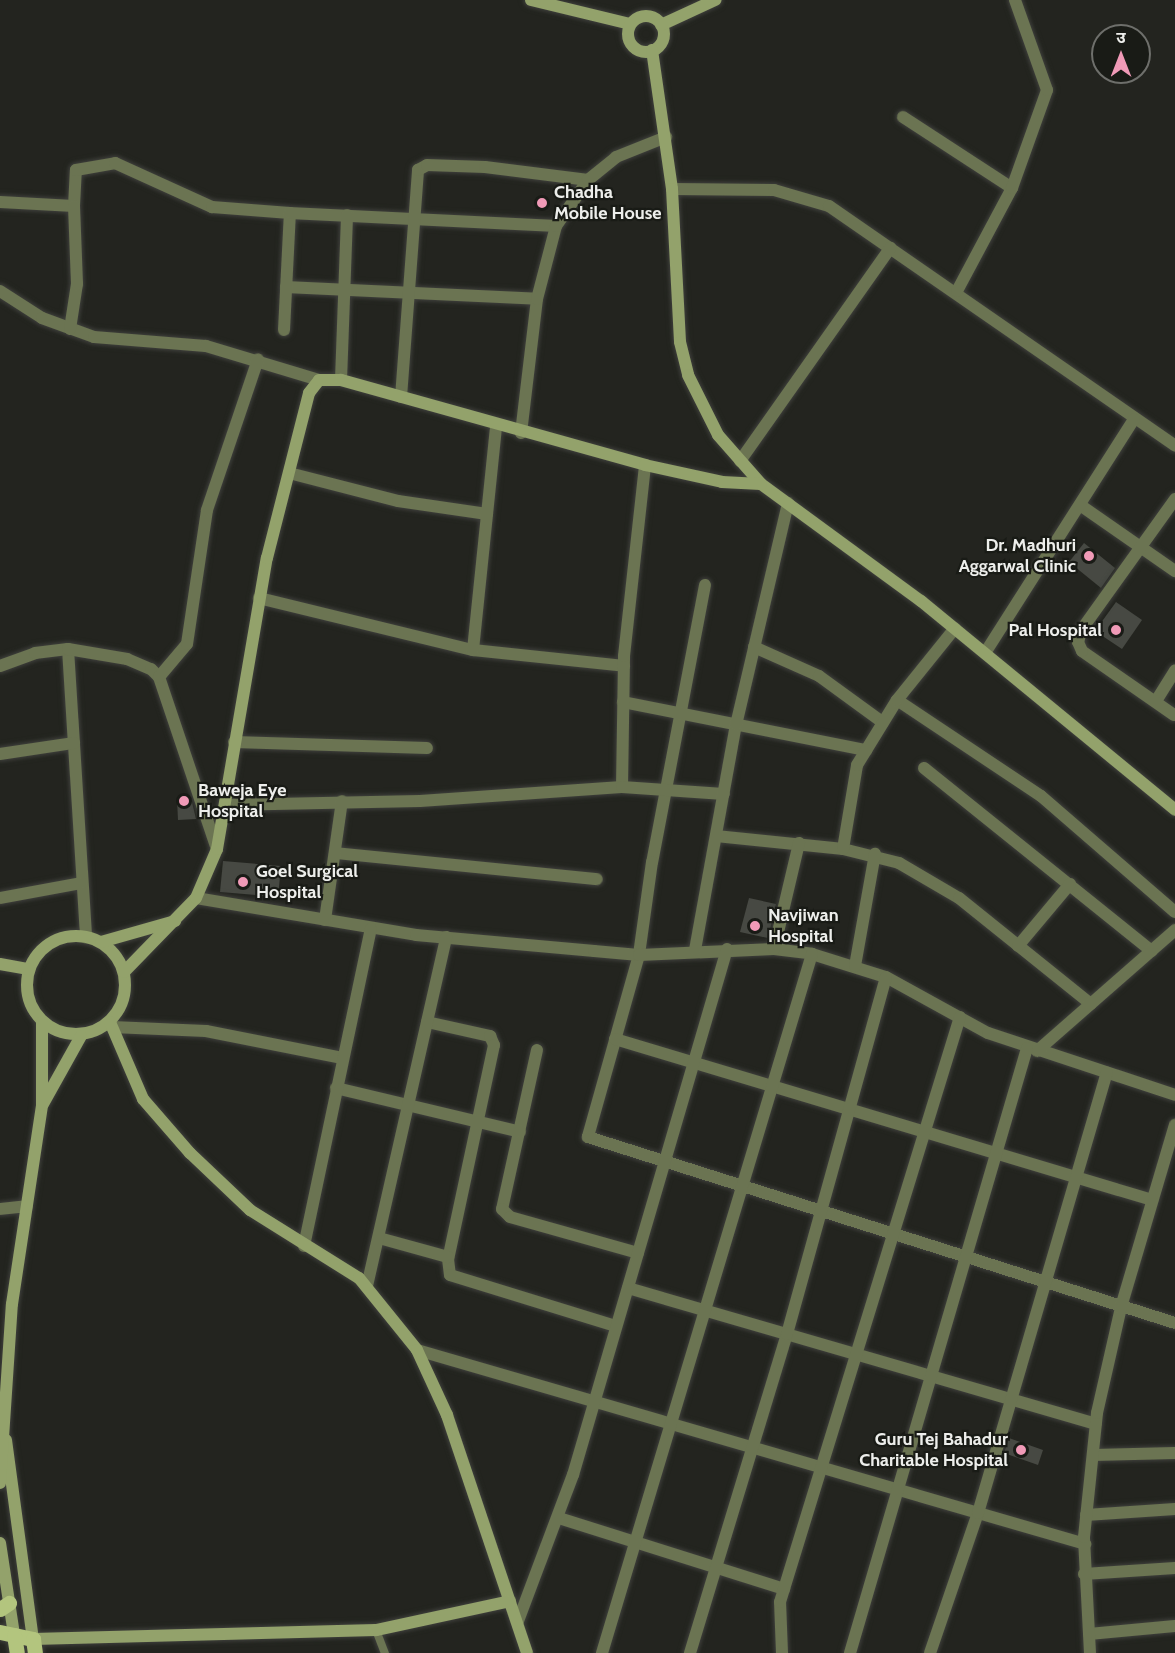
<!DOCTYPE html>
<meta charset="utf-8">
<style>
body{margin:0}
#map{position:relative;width:1175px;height:1653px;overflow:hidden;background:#23241f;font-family:Cabin,"Noto Sans Devanagari",sans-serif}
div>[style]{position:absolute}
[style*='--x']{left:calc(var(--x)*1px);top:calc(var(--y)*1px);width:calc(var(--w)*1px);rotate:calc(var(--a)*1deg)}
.building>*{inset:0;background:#474943}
.roads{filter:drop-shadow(0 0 2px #3f403c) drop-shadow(0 0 2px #3f403c)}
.lane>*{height:8px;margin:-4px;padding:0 4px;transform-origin:4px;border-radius:4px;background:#6b7452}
.street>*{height:12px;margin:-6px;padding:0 6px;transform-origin:6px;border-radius:6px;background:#6b7452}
.secondary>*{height:12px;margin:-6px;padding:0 6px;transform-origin:6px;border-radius:6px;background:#93a26b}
.secondary>.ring{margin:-6px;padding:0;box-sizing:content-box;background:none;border:12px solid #93a26b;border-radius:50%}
.primary>*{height:15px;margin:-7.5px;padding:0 7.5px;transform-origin:7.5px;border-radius:7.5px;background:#b3c57e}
.dots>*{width:16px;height:16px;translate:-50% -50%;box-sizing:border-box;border:3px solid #191b16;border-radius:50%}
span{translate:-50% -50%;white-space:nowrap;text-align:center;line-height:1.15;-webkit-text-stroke:4.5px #191b16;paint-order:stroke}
.poi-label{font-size:18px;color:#edeeeb;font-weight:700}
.left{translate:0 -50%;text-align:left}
.right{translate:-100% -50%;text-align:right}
.north{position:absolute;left:1091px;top:24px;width:60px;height:60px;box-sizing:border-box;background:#191b16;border:2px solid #6e6f6b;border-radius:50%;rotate:0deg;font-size:16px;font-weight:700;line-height:24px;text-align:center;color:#edeeeb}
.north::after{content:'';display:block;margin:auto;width:21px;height:27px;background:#f09ab7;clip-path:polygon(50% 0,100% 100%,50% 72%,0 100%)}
</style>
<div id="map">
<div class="building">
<div style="clip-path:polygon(1084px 543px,1115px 568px,1101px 588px,1069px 562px)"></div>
<div style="clip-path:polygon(1116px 602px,1142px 620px,1122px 649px,1095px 631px)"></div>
<div style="clip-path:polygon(191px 798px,196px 819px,178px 820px,177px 799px)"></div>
<div style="clip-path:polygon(223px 861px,281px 866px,278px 897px,220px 892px)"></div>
<div style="clip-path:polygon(749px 898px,776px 904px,768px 938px,740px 932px)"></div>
<div style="clip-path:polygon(1009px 1438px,1043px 1450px,1038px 1465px,1004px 1453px)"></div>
</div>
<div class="roads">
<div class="lane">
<div style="--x:376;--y:1630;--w:25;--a:69"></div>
</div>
<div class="street">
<div style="--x:903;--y:117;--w:130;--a:33.1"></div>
<div style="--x:672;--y:189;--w:102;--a:0.6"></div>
<div style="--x:774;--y:190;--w:57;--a:16.2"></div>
<div style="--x:829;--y:206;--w:421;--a:34.7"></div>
<div style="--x:0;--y:202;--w:74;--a:3.1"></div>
<div style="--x:74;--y:206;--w:36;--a:-87"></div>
<div style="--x:76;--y:170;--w:40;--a:-10"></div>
<div style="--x:115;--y:163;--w:107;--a:24.4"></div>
<div style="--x:212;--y:207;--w:78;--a:4.4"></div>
<div style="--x:286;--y:287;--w:251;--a:2.7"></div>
<div style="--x:0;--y:291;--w:50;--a:32.7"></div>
<div style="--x:42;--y:318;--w:55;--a:20.1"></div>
<div style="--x:94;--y:337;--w:112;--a:4.6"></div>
<div style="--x:206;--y:346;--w:118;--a:16.7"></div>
<div style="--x:957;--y:291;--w:117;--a:-61.9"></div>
<div style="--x:1012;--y:188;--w:104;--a:-70.3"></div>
<div style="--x:1047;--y:90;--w:96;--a:-109.6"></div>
<div style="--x:70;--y:329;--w:46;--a:-81.2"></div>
<div style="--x:77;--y:284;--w:78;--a:-92.2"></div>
<div style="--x:284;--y:330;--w:117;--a:-87.1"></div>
<div style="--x:290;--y:213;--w:266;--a:2.8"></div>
<div style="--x:341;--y:380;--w:165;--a:-87.9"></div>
<div style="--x:401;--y:397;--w:228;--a:-85.7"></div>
<div style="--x:418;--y:170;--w:10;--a:-29"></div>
<div style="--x:427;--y:165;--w:58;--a:2"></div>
<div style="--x:485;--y:167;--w:104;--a:7.2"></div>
<div style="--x:521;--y:433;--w:135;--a:-83.2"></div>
<div style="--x:537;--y:299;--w:75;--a:-75.4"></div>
<div style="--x:556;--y:226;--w:56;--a:-55.2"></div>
<div style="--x:588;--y:180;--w:36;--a:-39"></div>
<div style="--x:616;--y:157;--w:54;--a:-21.8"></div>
<div style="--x:740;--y:461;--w:261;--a:-54.8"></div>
<div style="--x:289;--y:473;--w:113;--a:14.4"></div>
<div style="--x:398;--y:501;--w:90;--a:8.3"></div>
<div style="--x:1080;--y:505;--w:116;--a:34.8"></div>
<div style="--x:705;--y:585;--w:282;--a:100.8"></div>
<div style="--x:652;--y:862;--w:94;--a:98"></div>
<div style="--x:639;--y:955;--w:189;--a:105.7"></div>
<div style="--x:588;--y:1137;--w:616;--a:17.58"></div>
<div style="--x:259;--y:598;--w:220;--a:13.7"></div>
<div style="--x:473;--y:650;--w:152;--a:6"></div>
<div style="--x:754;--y:647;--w:71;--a:24"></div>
<div style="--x:819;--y:676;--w:78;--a:36.1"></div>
<div style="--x:68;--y:649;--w:289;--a:86.4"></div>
<div style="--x:473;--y:650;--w:225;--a:-84.1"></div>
<div style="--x:985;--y:653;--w:277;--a:-57.5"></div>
<div style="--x:0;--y:666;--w:37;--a:-20"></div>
<div style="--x:35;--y:653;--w:33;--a:-7"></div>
<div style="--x:68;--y:649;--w:60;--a:9.6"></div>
<div style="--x:127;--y:659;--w:26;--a:23"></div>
<div style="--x:151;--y:669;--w:11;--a:45"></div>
<div style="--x:159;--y:677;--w:182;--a:71.4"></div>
<div style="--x:159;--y:677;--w:43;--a:-49.7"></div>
<div style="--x:187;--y:644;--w:135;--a:-81.5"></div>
<div style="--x:207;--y:510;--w:159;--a:-71.3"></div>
<div style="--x:897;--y:700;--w:173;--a:33.7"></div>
<div style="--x:1041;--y:796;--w:177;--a:40.9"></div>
<div style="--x:1156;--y:701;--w:36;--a:-58"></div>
<div style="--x:623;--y:702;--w:248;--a:11.2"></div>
<div style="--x:1174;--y:715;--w:112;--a:-145.2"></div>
<div style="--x:1082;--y:651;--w:10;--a:-114"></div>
<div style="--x:1078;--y:642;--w:14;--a:-73"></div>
<div style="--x:1082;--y:629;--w:160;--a:-54.4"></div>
<div style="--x:234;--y:742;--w:193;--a:1.8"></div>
<div style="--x:0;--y:754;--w:75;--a:-8.5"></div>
<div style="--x:924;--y:768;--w:292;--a:38.8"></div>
<div style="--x:622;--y:787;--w:131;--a:-89.1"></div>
<div style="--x:624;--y:656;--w:192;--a:-83.7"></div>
<div style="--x:225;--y:805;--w:195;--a:-1.2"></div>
<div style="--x:420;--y:801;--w:202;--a:-4"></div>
<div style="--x:622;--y:787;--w:102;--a:3.9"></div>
<div style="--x:716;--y:836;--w:128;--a:5.8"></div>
<div style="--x:843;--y:849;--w:58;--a:14"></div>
<div style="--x:899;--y:863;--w:69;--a:30.3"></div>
<div style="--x:959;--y:898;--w:169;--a:38.8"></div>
<div style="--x:843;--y:849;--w:85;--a:-80.5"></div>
<div style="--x:857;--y:765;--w:76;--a:-58.4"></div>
<div style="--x:897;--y:700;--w:92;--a:-51.1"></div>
<div style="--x:335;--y:853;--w:263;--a:5.7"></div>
<div style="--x:0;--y:898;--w:83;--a:-10.4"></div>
<div style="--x:196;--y:898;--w:223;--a:9.5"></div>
<div style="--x:416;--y:935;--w:179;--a:5.1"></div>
<div style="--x:594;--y:951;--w:45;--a:5.1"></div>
<div style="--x:639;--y:955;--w:135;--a:-2.5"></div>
<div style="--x:774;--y:949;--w:38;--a:7"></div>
<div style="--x:812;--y:954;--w:77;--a:17.3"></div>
<div style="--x:886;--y:977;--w:116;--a:28.8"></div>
<div style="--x:988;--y:1033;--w:197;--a:18.3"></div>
<div style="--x:325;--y:920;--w:120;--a:-81.9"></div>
<div style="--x:1018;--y:946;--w:81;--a:-50"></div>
<div style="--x:774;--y:949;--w:109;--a:-76.7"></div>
<div style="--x:695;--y:950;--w:229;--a:-79.7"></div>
<div style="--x:736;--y:725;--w:228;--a:-76.8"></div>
<div style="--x:855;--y:966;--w:114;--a:-79.9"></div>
<div style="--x:427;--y:1022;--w:65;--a:12.5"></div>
<div style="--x:490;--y:1036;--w:10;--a:66"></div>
<div style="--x:494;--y:1045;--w:219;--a:102.1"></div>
<div style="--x:448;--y:1259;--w:16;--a:83"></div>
<div style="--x:450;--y:1275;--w:174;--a:17.1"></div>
<div style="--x:112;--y:1027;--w:94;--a:2.4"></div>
<div style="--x:206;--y:1031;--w:139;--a:11.2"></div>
<div style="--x:615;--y:1039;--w:561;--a:16.69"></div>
<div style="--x:537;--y:1050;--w:163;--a:102.4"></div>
<div style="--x:502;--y:1209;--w:11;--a:45"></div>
<div style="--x:510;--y:1217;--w:133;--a:15.7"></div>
<div style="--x:1037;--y:1051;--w:184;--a:-41.2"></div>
<div style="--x:336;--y:1088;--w:189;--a:13.4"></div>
<div style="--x:0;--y:1209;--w:27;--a:-6"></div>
<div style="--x:379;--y:1238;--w:72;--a:15.4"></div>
<div style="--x:304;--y:1246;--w:324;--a:-78.1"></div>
<div style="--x:367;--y:1286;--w:358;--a:-77.2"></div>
<div style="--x:628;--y:1288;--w:487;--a:16.2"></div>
<div style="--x:417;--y:1350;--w:696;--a:16.19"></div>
<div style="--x:1093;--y:1455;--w:82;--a:-1.4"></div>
<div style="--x:1086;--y:1515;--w:89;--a:-3.9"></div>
<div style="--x:559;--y:1518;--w:236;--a:17.5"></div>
<div style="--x:1084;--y:1574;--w:91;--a:-3.8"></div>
<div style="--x:518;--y:1621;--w:156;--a:-69.4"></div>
<div style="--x:573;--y:1475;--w:548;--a:-73.68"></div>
<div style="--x:1089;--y:1634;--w:86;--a:-5.3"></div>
<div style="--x:602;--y:1653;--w:730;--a:-73.28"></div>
<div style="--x:690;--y:1653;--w:333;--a:-73.1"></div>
<div style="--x:787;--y:1334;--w:370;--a:-74.5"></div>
<div style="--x:782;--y:1653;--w:51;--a:-92.2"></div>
<div style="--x:780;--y:1602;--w:612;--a:-72.9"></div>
<div style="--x:850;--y:1653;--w:630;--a:-73.69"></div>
<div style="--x:930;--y:1653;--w:148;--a:-71.1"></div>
<div style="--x:978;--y:1513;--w:459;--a:-73.7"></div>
<div style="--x:1090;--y:1653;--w:116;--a:-93"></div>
<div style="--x:1084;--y:1537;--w:125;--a:-84"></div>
<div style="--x:1097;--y:1413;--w:109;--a:-77.2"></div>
<div style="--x:1121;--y:1307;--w:190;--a:-73.5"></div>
</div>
<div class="secondary">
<div style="--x:531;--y:0;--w:102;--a:13.6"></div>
<div class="ring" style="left:628px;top:16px;width:24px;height:24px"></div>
<div style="--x:661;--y:25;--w:60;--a:-24.8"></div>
<div style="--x:652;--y:50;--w:140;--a:81.8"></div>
<div style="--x:672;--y:189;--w:153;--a:87"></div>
<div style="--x:680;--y:342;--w:34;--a:76"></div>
<div style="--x:688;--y:375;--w:67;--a:63.4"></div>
<div style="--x:718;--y:435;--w:65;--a:48.7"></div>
<div style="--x:761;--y:484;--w:198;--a:36.2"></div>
<div style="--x:921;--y:601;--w:329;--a:39.4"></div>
<div class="ring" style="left:27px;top:936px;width:86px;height:86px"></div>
<div style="--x:101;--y:942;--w:77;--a:-15.8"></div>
<div style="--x:0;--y:964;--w:29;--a:10"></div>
<div style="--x:124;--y:972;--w:103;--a:-45.8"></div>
<div style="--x:196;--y:898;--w:53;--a:-66.8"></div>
<div style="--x:217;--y:849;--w:295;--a:-80.3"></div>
<div style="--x:267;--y:558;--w:170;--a:-75.7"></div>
<div style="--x:309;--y:393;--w:16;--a:-52"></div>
<div style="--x:319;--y:380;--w:22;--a:0"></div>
<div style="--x:341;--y:380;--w:316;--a:15.6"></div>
<div style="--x:645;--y:465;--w:79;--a:12.4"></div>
<div style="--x:722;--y:482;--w:39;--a:3"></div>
<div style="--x:110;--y:1022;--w:84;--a:66.8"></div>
<div style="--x:143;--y:1099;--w:72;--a:49"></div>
<div style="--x:190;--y:1153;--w:83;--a:43.5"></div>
<div style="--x:250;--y:1210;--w:128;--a:32"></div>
<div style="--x:359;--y:1278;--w:92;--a:51.1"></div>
<div style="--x:417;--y:1350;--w:72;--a:65.2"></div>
<div style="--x:447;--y:1415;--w:251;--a:71.4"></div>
<div style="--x:43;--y:1104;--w:78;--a:-60.8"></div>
<div style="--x:6;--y:1440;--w:201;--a:82.3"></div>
<div style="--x:33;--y:1639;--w:343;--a:-1.5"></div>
<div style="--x:376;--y:1630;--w:137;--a:-12.2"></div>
<div style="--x:0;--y:1483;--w:179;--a:-86.2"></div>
<div style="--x:12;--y:1304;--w:201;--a:-81.4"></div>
<div style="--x:42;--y:1105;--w:83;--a:-90"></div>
<div style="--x:0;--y:1543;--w:93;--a:81.3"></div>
</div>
<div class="primary">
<div style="--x:0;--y:1609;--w:11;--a:-34"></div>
<div style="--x:0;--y:1632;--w:34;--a:12"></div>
<div style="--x:33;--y:1639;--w:14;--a:82"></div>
<div style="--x:14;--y:1635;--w:18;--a:81"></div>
</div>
</div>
<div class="dots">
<div style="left:542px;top:203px;background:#f09ab7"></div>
<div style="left:1089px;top:556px;background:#f09ab7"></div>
<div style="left:1116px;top:630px;background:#f09ab7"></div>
<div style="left:184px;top:801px;background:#f09ab7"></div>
<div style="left:243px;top:882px;background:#f09ab7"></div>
<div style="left:755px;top:926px;background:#f09ab7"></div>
<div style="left:1021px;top:1450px;background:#f09ab7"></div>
</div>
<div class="poi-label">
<span class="left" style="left:554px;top:203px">Chadha<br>Mobile House</span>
<span class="right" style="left:1076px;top:556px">Dr. Madhuri<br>Aggarwal Clinic</span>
<span class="right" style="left:1102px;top:630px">Pal Hospital</span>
<span class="left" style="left:198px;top:801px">Baweja Eye<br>Hospital</span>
<span class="left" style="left:256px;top:882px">Goel Surgical<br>Hospital</span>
<span class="left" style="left:768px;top:926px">Navjiwan<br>Hospital</span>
<span class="right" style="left:1008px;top:1450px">Guru Tej Bahadur<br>Charitable Hospital</span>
</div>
<div class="north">उ</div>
</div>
